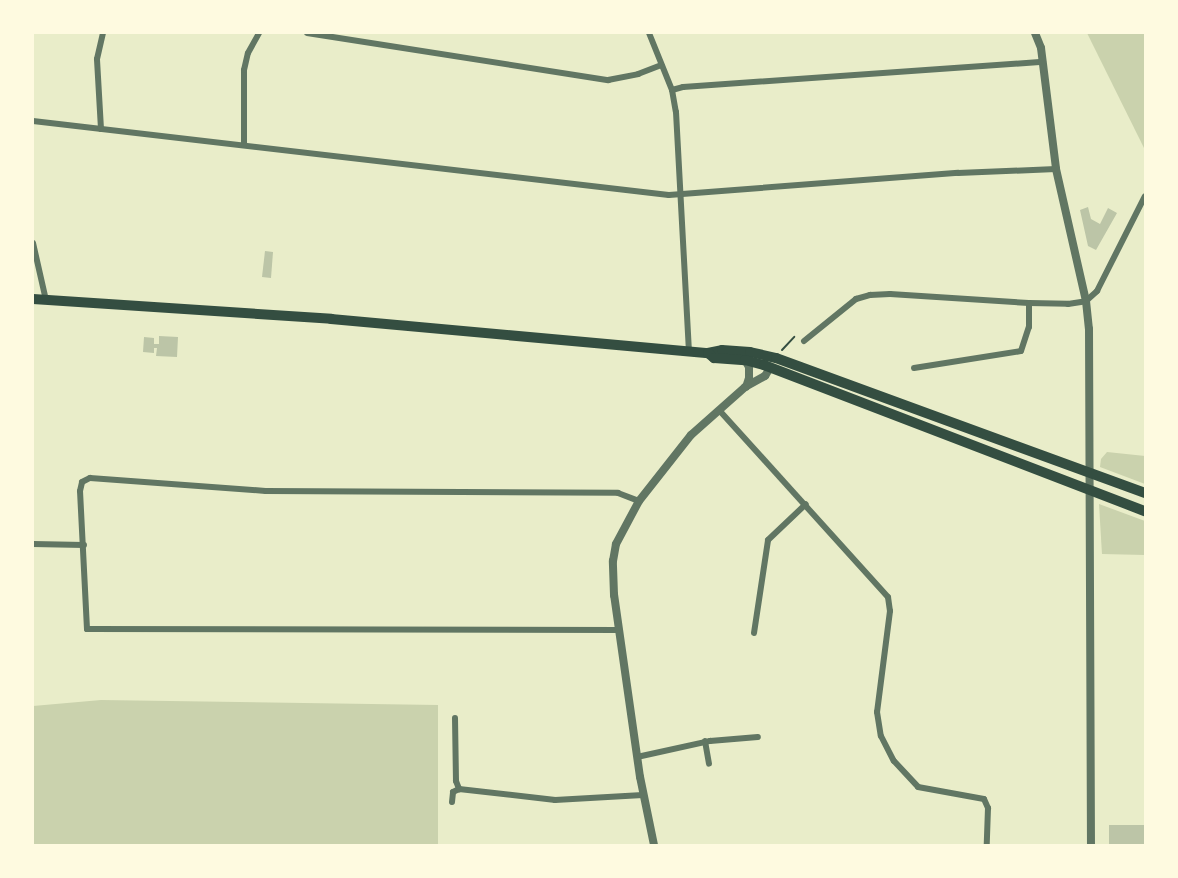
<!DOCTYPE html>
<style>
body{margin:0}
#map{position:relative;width:1178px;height:878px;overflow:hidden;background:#e9edc9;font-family:Mulish,sans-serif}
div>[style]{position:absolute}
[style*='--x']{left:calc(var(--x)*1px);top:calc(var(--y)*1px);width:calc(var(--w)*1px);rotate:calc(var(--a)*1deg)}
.green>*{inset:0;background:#cad2ad}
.building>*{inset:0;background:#bcc5a7}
.path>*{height:2px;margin:-1px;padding:0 1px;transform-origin:1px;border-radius:1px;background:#344e41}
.minor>*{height:6px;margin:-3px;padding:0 3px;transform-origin:3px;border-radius:3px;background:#617663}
.tertiary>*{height:8px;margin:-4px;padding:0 4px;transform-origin:4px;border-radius:4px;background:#617663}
.primary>*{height:10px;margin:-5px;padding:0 5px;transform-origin:5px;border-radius:5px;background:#344e41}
span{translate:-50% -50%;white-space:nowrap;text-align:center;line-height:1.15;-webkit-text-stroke:6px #fefae0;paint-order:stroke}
.frame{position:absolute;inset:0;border:34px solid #fefae0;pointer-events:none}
</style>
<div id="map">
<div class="green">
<div style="clip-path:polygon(1087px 33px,1145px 33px,1145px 150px)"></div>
<div style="clip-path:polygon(1107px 452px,1145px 456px,1145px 484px,1100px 467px,1101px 459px)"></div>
<div style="clip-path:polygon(1099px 504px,1145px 521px,1145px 555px,1102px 554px)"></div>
<div style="clip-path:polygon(101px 700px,438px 705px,438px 845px,33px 845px,33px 706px)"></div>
</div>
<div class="building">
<div style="clip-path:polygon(1088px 207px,1091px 219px,1100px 224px,1108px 208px,1117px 213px,1096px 250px,1088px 246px,1080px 210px)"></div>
<div style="clip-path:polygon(265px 251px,273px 252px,271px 278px,262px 277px)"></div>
<div style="clip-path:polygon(159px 336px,178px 337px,177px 357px,156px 356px,157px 348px,154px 348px,154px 353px,143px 352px,144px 337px,154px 338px,154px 344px,159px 344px)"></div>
<div style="clip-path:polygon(1109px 825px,1145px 825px,1145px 845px,1109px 845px)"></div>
</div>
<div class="path">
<div style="--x:782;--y:350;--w:18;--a:-47"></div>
</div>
<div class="minor">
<div style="--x:307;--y:33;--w:305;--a:8.9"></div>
<div style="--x:608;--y:80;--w:31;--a:-11"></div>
<div style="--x:638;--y:74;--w:25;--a:-21"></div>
<div style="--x:649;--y:33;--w:61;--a:68"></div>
<div style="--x:672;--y:90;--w:22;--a:80"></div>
<div style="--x:676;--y:112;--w:239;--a:86.9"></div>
<div style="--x:672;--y:90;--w:11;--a:-15"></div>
<div style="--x:683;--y:87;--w:361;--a:-4"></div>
<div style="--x:33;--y:121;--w:640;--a:6.64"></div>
<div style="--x:669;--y:195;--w:290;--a:-4.4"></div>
<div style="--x:958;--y:173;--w:98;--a:-2.3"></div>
<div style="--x:101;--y:129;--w:70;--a:-93.3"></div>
<div style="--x:97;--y:59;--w:27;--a:-77"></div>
<div style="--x:244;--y:145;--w:75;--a:-90"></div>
<div style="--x:244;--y:70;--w:17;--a:-77"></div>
<div style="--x:248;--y:53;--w:23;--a:-61"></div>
<div style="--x:33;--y:243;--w:58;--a:77.2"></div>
<div style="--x:804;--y:341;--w:67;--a:-38.9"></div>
<div style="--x:856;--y:299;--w:15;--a:-16"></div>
<div style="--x:870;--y:295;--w:20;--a:-3"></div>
<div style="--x:890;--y:294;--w:139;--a:3.7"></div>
<div style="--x:1029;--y:303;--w:39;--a:1"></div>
<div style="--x:1068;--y:304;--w:18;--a:-9"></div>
<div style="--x:1086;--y:301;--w:15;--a:-42"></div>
<div style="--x:1097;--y:291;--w:106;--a:-63.2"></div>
<div style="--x:914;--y:368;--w:108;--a:-9"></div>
<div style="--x:1021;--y:351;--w:25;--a:-72"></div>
<div style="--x:1029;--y:327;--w:24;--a:-90"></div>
<div style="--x:719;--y:410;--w:252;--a:47.9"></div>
<div style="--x:888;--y:597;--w:14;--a:82"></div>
<div style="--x:890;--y:611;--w:102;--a:97.3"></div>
<div style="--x:877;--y:712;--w:24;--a:81"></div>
<div style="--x:881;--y:736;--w:28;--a:63"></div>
<div style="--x:894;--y:761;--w:35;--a:47"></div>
<div style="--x:918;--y:787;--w:67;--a:10.3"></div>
<div style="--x:984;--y:799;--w:10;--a:66"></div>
<div style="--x:988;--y:808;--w:37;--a:92"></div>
<div style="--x:33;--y:544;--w:51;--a:1.1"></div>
<div style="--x:619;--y:630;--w:532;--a:-179.89"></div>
<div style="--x:87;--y:629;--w:138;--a:-92.9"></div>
<div style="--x:80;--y:491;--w:9;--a:-77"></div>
<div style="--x:82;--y:482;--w:9;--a:-27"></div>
<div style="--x:90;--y:478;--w:176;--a:4.2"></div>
<div style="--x:266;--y:491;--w:352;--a:0.3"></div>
<div style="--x:618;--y:493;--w:22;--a:21"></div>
<div style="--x:754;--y:633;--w:94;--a:-81.4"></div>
<div style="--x:768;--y:540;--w:52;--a:-43.5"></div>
<div style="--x:455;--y:718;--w:63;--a:89.1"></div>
<div style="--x:456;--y:781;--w:9;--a:69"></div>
<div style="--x:705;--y:741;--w:23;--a:80"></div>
<div style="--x:637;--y:757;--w:75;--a:-12.4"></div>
<div style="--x:710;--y:741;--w:48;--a:-4.8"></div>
<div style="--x:452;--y:802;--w:10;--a:-84"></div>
<div style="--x:453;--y:792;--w:7;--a:-27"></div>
<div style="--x:459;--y:789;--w:97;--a:6.5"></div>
<div style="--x:555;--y:800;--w:88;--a:-3.3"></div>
</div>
<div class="tertiary">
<div style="--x:1035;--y:33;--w:16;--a:68"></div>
<div style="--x:1041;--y:48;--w:122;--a:82.9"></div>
<div style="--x:1056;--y:169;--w:135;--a:77.2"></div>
<div style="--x:1086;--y:301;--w:28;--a:84"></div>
<div style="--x:1089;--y:329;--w:516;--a:89.78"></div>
<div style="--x:745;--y:360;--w:8;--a:60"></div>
<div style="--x:749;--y:367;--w:11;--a:90"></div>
<div style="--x:749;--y:378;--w:9;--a:108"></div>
<div style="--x:654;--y:845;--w:69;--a:-101.6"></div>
<div style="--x:640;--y:777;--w:184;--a:-98.1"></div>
<div style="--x:614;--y:595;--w:34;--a:-92"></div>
<div style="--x:613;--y:561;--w:17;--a:-80"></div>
<div style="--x:616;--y:544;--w:49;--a:-61.9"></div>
<div style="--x:639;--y:501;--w:84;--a:-51.8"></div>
<div style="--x:691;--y:435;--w:72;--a:-41.6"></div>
<div style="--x:745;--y:387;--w:23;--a:-29"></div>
<div style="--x:765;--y:376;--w:9;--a:-58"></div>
</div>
<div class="primary">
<div style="--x:33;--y:299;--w:299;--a:3.8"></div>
<div style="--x:331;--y:319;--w:379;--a:5.2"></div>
<div style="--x:708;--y:353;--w:14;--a:-12"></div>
<div style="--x:722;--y:350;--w:28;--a:4"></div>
<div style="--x:750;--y:352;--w:27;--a:13"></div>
<div style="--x:776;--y:358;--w:393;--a:20.1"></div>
<div style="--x:708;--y:353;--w:8;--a:40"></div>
<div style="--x:714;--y:358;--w:31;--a:4"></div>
<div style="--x:745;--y:360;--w:20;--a:15"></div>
<div style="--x:764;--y:365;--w:408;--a:21"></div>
</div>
<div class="frame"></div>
</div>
